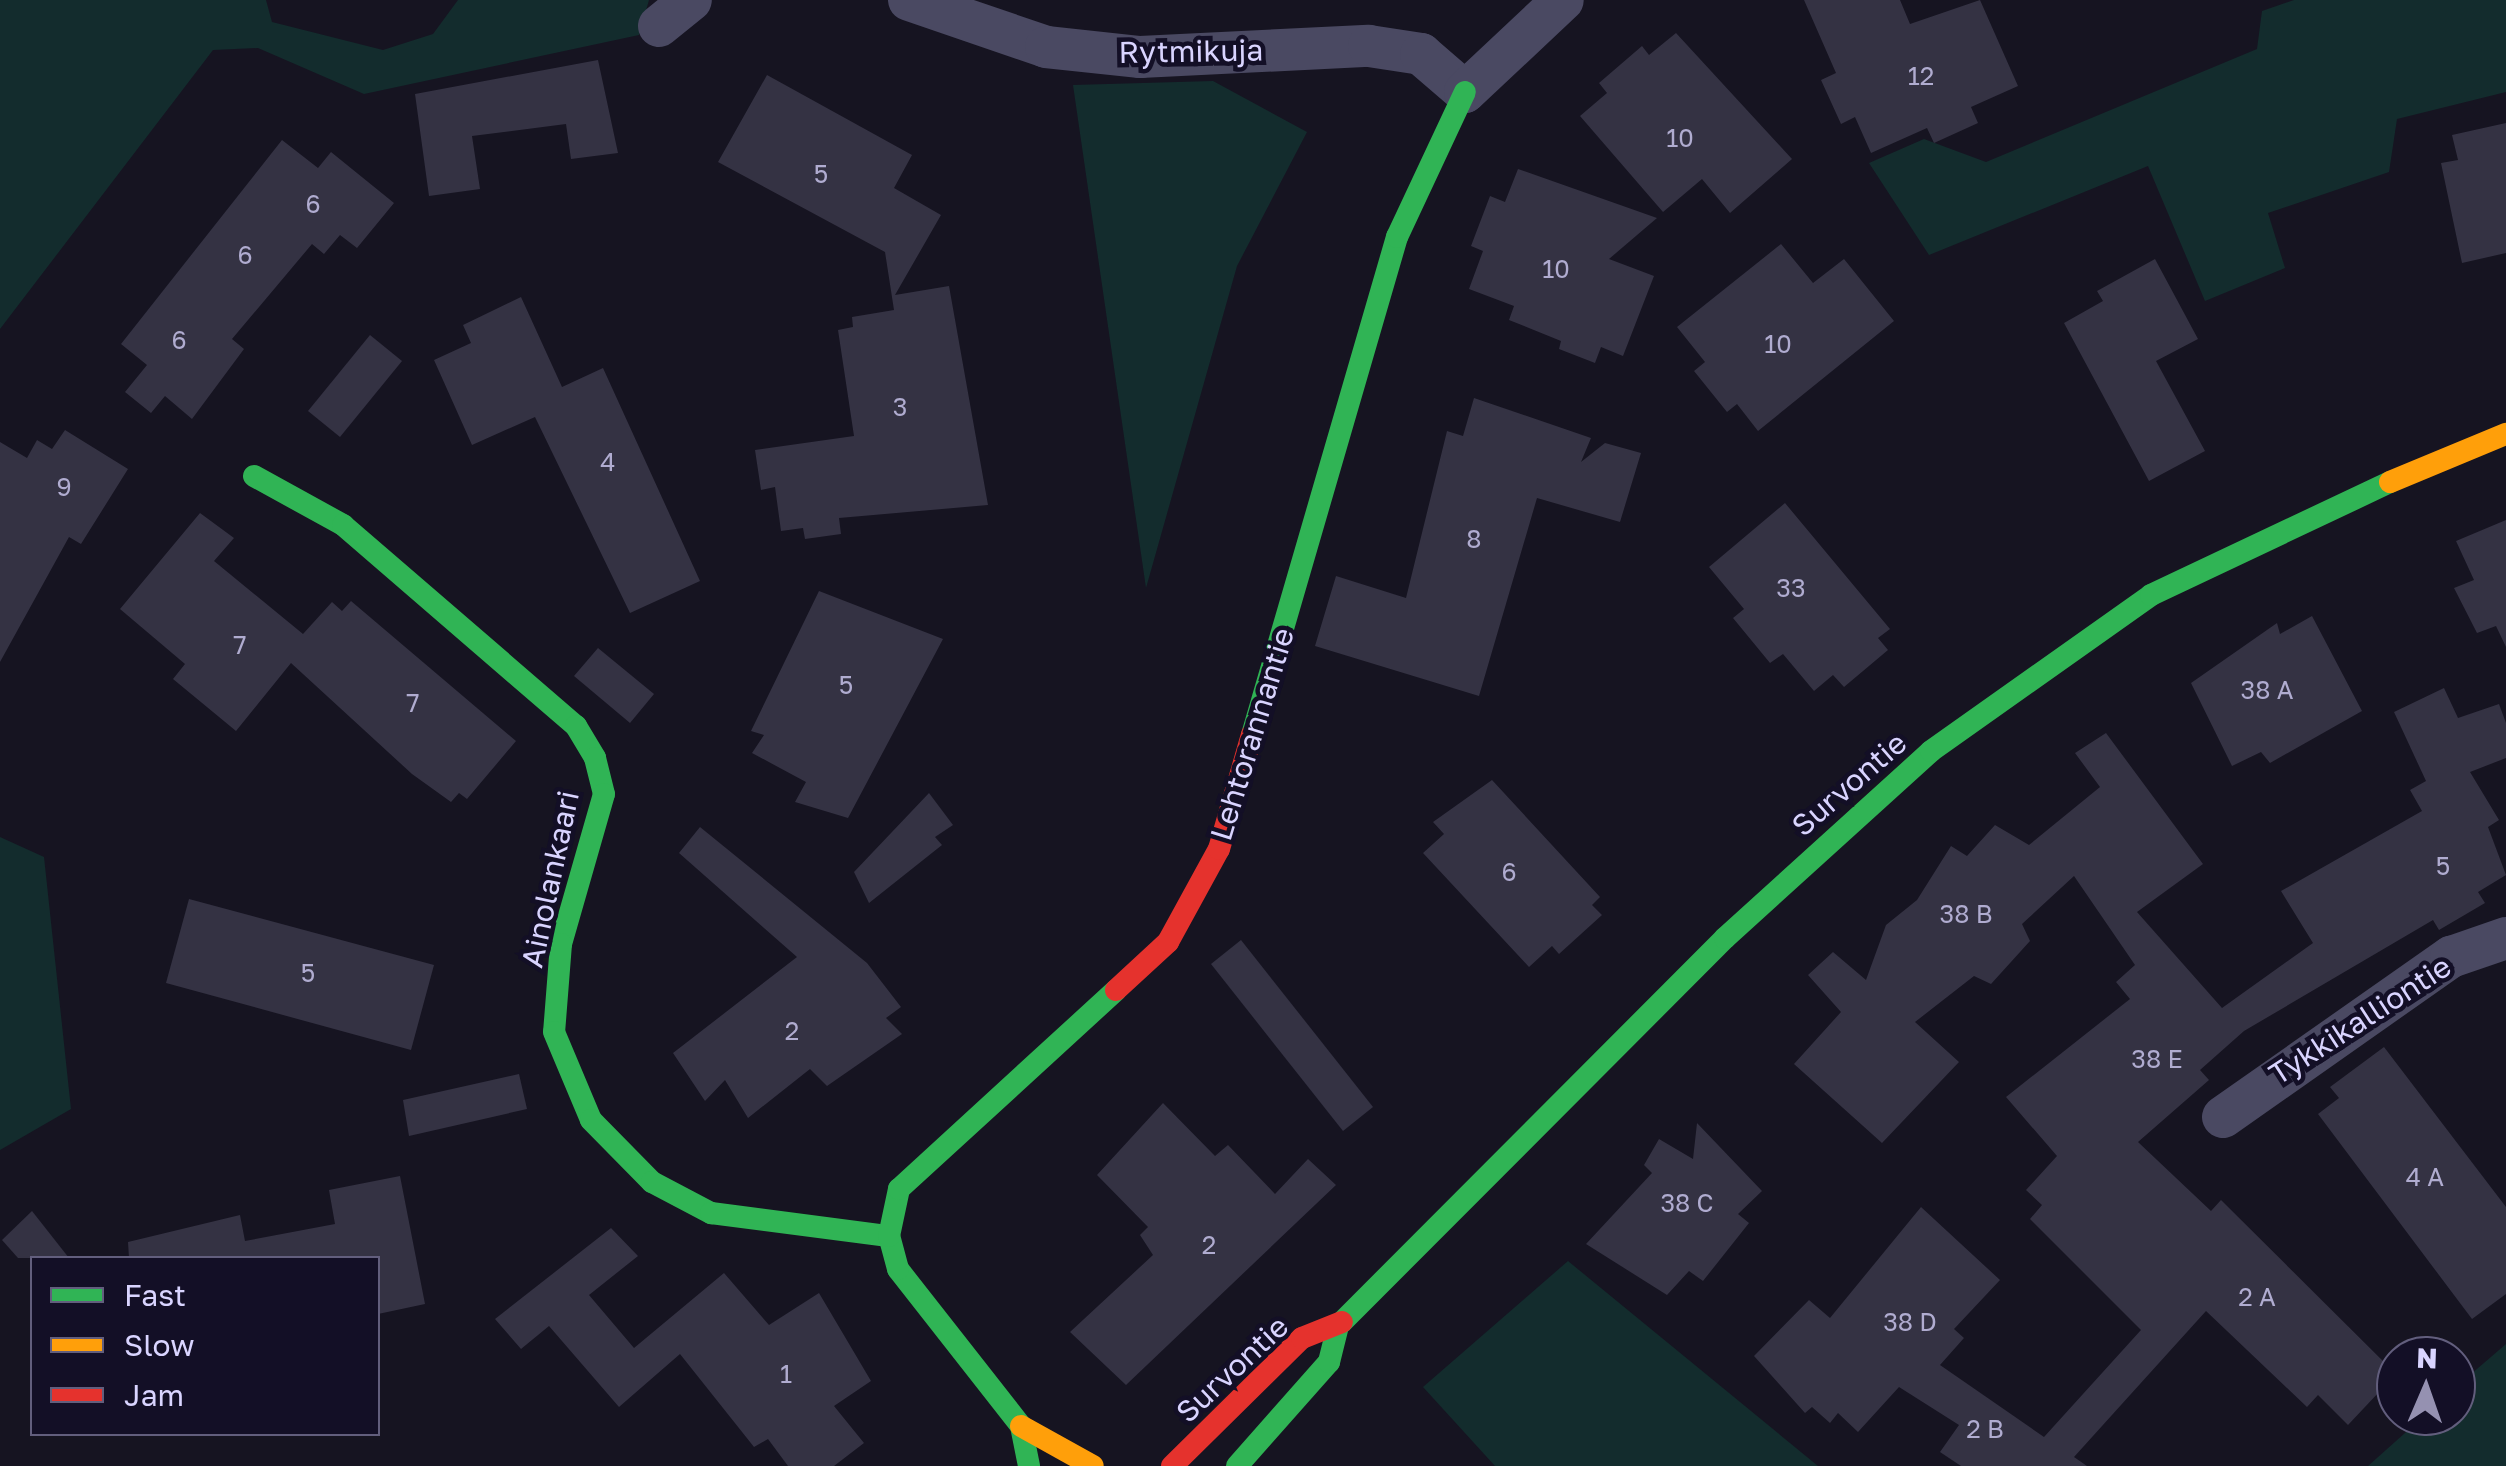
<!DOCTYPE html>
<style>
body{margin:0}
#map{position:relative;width:2506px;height:1466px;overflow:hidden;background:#161421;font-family:"Golos Text",sans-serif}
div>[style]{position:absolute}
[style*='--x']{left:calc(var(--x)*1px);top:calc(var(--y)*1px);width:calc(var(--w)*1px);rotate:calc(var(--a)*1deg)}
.green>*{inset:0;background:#132c2d}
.building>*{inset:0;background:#343243}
.street>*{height:42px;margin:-21px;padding:0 21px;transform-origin:21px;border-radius:21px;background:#4a4962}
.fast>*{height:22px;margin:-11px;padding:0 11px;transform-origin:11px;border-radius:11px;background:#30b455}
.slow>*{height:22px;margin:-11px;padding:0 11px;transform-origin:11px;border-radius:11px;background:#ff9f0a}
.jam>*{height:22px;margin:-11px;padding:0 11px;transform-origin:11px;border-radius:11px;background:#e5322d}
span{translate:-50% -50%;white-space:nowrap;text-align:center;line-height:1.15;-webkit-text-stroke:9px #130f26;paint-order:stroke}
.number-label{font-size:25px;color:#b0acd0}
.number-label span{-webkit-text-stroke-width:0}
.street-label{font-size:30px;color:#d9d4ff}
.legend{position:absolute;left:30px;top:1256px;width:350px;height:180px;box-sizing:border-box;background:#130f26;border:2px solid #625e7d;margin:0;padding:12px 18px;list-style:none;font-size:30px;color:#d9d4ff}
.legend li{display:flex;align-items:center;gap:20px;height:50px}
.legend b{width:50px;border:2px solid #625e7d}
.north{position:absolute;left:2376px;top:1336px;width:100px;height:100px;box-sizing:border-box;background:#130f26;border:2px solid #625e7d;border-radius:50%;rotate:2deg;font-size:28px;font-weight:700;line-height:40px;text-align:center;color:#d9d4ff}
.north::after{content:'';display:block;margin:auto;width:35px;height:45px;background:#9591b1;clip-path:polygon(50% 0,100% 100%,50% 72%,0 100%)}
</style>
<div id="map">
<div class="green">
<div style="clip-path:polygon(0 0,266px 0,272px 22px,383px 50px,433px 34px,458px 0,649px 0,639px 35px,364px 94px,258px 48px,213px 50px,0 329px)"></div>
<div style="clip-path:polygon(2294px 0,2506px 0,2506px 92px,2397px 119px,2389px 172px,2268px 213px,2285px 268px,2205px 301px,2148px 166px,1929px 255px,1869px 163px,1924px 139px,1986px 162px,2257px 49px,2262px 11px)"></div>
<div style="clip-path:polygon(1213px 81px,1307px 132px,1237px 266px,1146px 588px,1073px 85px)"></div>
<div style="clip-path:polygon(0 837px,44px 857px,71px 1109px,0 1150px)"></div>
<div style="clip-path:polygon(1568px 1261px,1818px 1466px,1495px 1466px,1423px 1387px)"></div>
<div style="clip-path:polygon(2506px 1344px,2506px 1466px,2368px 1466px,2424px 1416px,2456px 1416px,2456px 1387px)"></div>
</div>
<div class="building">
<div style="clip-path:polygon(1804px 0,1900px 0,1910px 24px,1980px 0,2018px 86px,1971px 107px,1978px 123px,1934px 143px,1927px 128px,1871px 153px,1855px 117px,1841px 124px,1821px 80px,1836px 73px)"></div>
<div style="clip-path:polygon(1676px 33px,1792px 159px,1730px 213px,1702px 179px,1663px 212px,1580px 116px,1607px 93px,1599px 83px,1642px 46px,1649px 55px)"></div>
<div style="clip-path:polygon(598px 60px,618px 153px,571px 159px,566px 124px,472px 136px,480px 189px,429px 196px,415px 94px)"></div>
<div style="clip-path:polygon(767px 75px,912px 155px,894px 188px,941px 215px,895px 295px,949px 286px,988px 505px,839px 518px,841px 534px,805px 539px,803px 528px,781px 531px,775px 487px,761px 490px,755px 450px,854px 436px,838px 330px,853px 327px,852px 317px,894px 310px,885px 252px,718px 162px)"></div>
<div style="clip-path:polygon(2506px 123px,2506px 253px,2462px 263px,2441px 163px,2458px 160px,2452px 135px)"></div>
<div style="clip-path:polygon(282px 140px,318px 168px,331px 152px,394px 203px,357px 248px,340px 235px,324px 254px,312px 244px,232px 339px,244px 349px,192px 419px,165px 396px,151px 413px,125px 392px,147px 365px,121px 344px)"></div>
<div style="clip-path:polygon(1518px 169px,1657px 218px,1609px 259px,1654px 276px,1623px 356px,1601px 347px,1595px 363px,1559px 349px,1561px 341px,1509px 320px,1514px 306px,1469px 289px,1483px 251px,1471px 246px,1490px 196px,1505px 202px)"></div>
<div style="clip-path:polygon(1781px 244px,1813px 283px,1844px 259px,1894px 321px,1758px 431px,1737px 404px,1727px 412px,1694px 371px,1705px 362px,1677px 327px)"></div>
<div style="clip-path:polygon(2155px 259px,2198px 339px,2156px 361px,2205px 451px,2149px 481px,2064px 323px,2103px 301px,2097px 291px)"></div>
<div style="clip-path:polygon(521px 297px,562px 387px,603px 368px,700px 581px,630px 613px,535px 417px,472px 445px,434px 360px,471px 343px,463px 325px)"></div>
<div style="clip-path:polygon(370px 335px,402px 361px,340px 437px,308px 411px)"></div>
<div style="clip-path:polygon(1474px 398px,1591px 438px,1581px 462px,1605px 443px,1641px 453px,1620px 522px,1537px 498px,1479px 696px,1315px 646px,1336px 576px,1406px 598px,1447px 431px,1463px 436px)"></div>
<div style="clip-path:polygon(65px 430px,128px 469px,81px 544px,69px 537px,0 662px,0 442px,27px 458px,37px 440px,52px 449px)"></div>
<div style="clip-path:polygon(1785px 503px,1890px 629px,1878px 638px,1888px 650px,1844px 687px,1833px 675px,1814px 691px,1783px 654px,1770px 663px,1733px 618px,1744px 609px,1709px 567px)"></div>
<div style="clip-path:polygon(200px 513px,234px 538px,214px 561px,303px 634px,332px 602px,342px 611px,351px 601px,516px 741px,467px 799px,459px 793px,451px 802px,412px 774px,291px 663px,236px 731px,173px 679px,185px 664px,120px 609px)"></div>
<div style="clip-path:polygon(2506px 520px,2506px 647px,2496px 626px,2477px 633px,2454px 588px,2474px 580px,2456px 541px)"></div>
<div style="clip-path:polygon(819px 591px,943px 639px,848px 818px,795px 802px,806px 782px,752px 753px,764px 735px,751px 731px)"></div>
<div style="clip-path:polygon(2312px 616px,2362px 711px,2270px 763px,2261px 752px,2232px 766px,2191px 683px,2277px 623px,2280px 634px)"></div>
<div style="clip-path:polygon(598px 648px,654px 694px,630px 723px,574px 676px)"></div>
<div style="clip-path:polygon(2444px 688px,2458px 718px,2499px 704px,2506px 723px,2506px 758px,2470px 772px,2499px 820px,2488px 827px,2506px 875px,2478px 892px,2485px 903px,2439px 930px,2433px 920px,2244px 1031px,2200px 1070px,2209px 1080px,2138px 1142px,2211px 1211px,2221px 1200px,2396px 1374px,2348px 1425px,2318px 1395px,2307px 1407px,2206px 1311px,2074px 1457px,2087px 1466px,1961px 1466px,1940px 1452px,1959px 1425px,1899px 1387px,1858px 1432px,1838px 1413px,1830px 1423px,1812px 1407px,1805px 1413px,1754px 1356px,1809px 1300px,1830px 1318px,1921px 1207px,2000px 1280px,1954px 1329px,1964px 1338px,1940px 1365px,2044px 1437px,2141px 1330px,2030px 1219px,2042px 1205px,2026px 1190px,2057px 1156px,2006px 1097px,2130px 999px,2116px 982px,2135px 965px,2074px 876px,2022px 924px,2030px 941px,1991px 984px,1974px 976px,1915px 1022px,1959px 1062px,1882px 1143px,1794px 1064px,1841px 1012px,1808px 975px,1833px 952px,1866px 980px,1886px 925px,1917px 900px,1951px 846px,1967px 856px,1995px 825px,2029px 845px,2100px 787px,2075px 753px,2106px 733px,2203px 864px,2137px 912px,2222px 1008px,2313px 943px,2281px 891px,2422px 811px,2410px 790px,2426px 781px,2394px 712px)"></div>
<div style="clip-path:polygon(1492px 780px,1600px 897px,1592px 905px,1602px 915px,1559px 954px,1552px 946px,1529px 967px,1423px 853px,1444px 834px,1433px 822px)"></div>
<div style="clip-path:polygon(929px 793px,953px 825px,935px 837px,942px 845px,869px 903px,854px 872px)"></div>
<div style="clip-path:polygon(700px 827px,867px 963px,901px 1007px,886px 1018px,902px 1034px,827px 1086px,810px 1069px,748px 1118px,725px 1080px,705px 1101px,673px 1053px,797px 957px,679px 853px)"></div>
<div style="clip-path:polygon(189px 899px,434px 965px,411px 1050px,166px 983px)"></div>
<div style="clip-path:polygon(1241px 940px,1373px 1107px,1343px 1131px,1211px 964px)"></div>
<div style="clip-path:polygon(2384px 1047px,2506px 1207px,2506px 1294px,2472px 1319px,2318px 1114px,2339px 1098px,2330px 1087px)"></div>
<div style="clip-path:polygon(519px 1074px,527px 1109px,409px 1136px,403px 1100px)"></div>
<div style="clip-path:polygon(1163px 1103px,1215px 1156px,1228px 1145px,1275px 1194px,1308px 1159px,1336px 1185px,1126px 1385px,1070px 1332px,1153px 1255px,1140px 1235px,1148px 1227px,1097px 1175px)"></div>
<div style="clip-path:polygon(1697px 1123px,1762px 1191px,1738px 1214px,1749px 1223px,1703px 1281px,1689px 1271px,1667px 1295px,1586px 1244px,1652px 1173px,1644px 1165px,1659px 1139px,1693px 1159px)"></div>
<div style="clip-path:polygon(400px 1176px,425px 1304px,378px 1314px,378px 1258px,129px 1258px,128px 1242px,240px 1215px,245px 1241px,335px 1224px,329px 1190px)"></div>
<div style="clip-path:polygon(32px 1211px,69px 1258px,18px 1258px,2px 1240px)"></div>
<div style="clip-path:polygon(611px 1228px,638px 1256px,589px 1295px,634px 1348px,724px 1273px,769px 1325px,819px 1293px,871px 1381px,834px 1406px,864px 1443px,834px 1466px,788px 1466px,768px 1439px,754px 1447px,680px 1354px,619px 1407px,549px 1326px,521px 1349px,495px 1319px)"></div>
</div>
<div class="street">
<div style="--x:909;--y:0;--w:145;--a:18.9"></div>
<div style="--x:1046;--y:47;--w:95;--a:6.1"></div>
<div style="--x:1140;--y:57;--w:229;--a:-2.8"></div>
<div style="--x:1369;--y:46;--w:53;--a:8.7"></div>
<div style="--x:1421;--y:54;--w:58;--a:40.8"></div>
<div style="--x:1465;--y:92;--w:134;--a:-43.2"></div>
<div style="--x:659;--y:26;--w:41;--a:-39.1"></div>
<div style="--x:2223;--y:1117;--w:279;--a:-35.1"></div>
<div style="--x:2451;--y:957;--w:58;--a:-19.1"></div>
</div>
<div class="fast">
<div style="--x:254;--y:476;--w:102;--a:28.8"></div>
<div style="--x:343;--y:525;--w:308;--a:40.8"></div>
<div style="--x:576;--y:726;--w:37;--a:59"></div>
<div style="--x:595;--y:758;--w:37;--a:76"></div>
<div style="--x:604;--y:794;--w:156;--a:106"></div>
<div style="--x:561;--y:944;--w:88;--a:94.5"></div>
<div style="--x:554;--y:1032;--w:95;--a:67.2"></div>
<div style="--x:591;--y:1120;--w:87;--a:45.5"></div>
<div style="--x:652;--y:1182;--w:67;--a:27.7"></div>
<div style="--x:711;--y:1213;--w:179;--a:7.4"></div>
<div style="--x:1252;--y:735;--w:519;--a:-73.77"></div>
<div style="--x:1397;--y:237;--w:160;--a:-64.9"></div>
<div style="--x:1342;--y:1322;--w:542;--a:-45.07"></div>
<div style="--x:1725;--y:938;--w:278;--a:-42.2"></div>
<div style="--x:1931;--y:751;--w:270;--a:-35.3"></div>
<div style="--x:2151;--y:595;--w:264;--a:-25.3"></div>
<div style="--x:1029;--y:1466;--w:41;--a:-101.3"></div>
<div style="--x:1021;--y:1426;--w:199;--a:-128.1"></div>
<div style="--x:898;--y:1269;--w:34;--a:-105"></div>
<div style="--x:889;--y:1236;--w:48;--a:-78"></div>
<div style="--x:899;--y:1189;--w:294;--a:-42.5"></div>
<div style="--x:1237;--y:1466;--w:139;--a:-48.5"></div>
<div style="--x:1329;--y:1362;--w:37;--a:-76"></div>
</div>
<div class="slow">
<div style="--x:2390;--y:482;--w:126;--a:-22.5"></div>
<div style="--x:1021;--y:1426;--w:82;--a:29.1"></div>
</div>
<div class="jam">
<div style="--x:1116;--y:990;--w:71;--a:-42.7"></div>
<div style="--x:1168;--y:942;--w:106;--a:-61.3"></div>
<div style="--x:1219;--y:849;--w:119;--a:-73.9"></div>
<div style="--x:1172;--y:1466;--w:182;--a:-44.6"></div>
<div style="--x:1302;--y:1338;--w:43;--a:-21.8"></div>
</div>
<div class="number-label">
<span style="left:1921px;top:76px">12</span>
<span style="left:1680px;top:138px">10</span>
<span style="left:821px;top:174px">5</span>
<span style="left:313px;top:204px">6</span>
<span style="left:245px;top:255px">6</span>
<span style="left:1556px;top:269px">10</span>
<span style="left:179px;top:340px">6</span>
<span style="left:1778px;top:344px">10</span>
<span style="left:900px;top:407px">3</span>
<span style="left:608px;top:462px">4</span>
<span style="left:64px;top:487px">9</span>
<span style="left:1474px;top:539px">8</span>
<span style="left:1791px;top:588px">33</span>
<span style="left:240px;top:645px">7</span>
<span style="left:846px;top:685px">5</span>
<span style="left:2267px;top:690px">38 A</span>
<span style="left:413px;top:703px">7</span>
<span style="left:2443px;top:866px">5</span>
<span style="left:1509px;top:872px">6</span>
<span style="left:1966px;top:914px">38 B</span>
<span style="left:308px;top:973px">5</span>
<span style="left:792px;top:1031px">2</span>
<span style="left:2157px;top:1059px">38 E</span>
<span style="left:2425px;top:1177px">4 A</span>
<span style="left:1687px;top:1203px">38 C</span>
<span style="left:1209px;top:1245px">2</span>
<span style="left:2257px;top:1297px">2 A</span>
<span style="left:1910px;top:1322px">38 D</span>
<span style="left:786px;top:1374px">1</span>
<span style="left:1985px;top:1429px">2 B</span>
</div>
<div class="street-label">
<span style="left:1191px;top:51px;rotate:-1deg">Rytmikuja</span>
<span style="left:1252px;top:734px;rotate:-73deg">Lehtorannantie</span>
<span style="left:1849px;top:784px;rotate:-41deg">Survontie</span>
<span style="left:550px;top:879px;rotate:-78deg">Ainolankaari</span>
<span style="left:2360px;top:1020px;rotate:-33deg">Tykkikalliontie</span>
<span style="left:1232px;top:1369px;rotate:-43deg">Survontie</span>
</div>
<ul class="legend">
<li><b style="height:12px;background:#30b455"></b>Fast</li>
<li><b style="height:12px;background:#ff9f0a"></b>Slow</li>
<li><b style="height:12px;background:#e5322d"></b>Jam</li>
</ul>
<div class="north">N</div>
</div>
